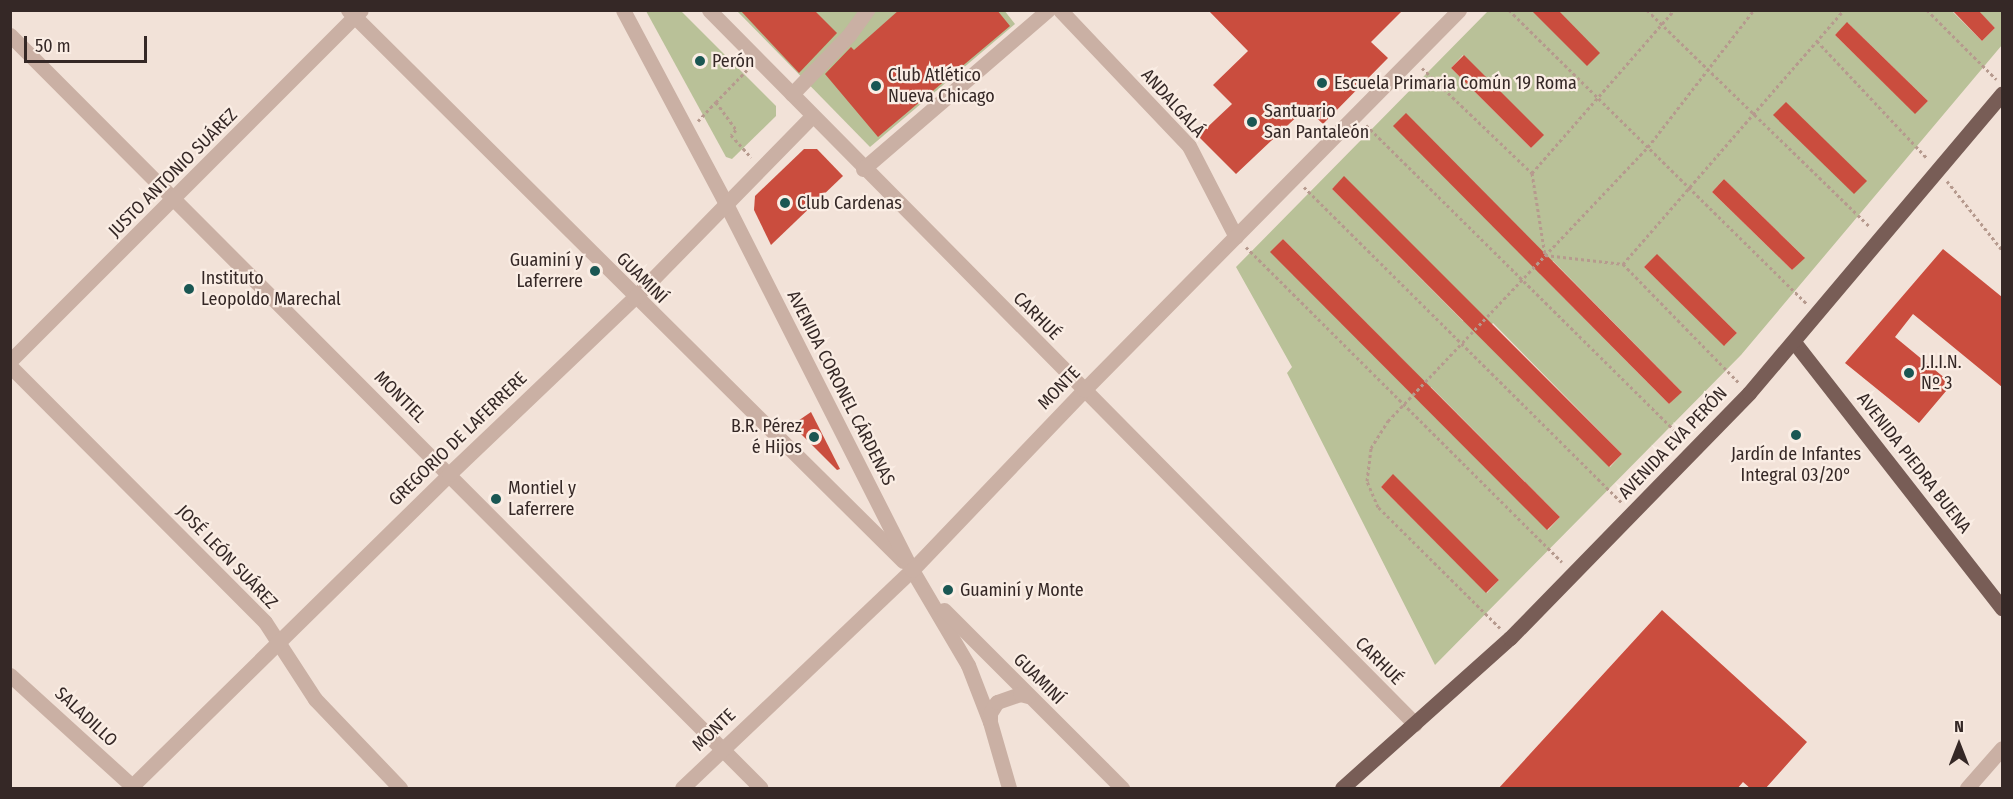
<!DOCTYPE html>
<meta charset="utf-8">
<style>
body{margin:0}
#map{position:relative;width:2013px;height:799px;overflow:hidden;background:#f2e2d8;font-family:"Fira Sans Condensed",sans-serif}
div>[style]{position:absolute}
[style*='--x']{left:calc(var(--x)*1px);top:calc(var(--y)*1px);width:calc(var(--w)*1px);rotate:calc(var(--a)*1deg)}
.green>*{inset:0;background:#b9c198}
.building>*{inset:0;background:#ca4d3e}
.path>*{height:3px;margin-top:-1.5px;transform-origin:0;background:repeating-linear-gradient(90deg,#b69a8e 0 3px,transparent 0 6px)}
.minor>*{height:15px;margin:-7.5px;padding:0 7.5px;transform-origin:7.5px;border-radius:7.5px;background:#cab0a4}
.major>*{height:15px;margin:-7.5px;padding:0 7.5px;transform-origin:7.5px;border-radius:7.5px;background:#785d56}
.dots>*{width:16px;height:16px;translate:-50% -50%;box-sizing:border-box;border:3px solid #faede4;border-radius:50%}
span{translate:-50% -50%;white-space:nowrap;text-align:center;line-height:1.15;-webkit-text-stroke:4.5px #faede4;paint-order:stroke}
.poi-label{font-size:18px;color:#352826}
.left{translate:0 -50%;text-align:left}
.right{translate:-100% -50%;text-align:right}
.street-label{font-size:18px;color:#352826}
.frame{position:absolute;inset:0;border:12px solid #352826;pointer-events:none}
.north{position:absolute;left:1929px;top:715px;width:60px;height:60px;-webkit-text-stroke:4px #faede4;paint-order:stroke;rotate:0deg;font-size:16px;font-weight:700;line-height:24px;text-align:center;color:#352826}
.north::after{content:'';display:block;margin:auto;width:21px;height:27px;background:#352826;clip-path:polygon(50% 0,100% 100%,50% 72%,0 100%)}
.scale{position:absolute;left:24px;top:36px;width:123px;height:27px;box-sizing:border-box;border:3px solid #352826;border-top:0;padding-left:8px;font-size:18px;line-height:21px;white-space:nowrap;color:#352826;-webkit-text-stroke:4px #faede4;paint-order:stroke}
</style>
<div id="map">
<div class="green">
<div style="clip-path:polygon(1004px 10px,1015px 24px,870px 147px,737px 11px)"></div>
<div style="clip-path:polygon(646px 11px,681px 11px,776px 106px,776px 116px,732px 159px,726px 157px)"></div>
<div style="clip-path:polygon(evenodd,1488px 11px,1952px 11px,1982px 41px,1995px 28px,1978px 11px,2002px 11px,2002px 45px,1741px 355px,1435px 665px,1287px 373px,1292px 367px,1236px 267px,1488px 11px,1848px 23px,1928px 101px,1915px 113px,1835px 35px,1848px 23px,1488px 11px,1463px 55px,1543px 135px,1531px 148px,1451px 68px,1463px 55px,1488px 11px,1344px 177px,1475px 309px,1463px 321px,1332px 189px,1344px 177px,1488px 11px,1724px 179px,1804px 257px,1792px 270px,1712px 192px,1724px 179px,1488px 11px,1283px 239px,1414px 371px,1271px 252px,1283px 239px,1488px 11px,1657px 255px,1737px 333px,1725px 345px,1644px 267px,1657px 255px,1488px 11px,1553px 261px,1681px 391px,1669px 404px,1540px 274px,1553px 261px,1488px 11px,1493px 323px,1622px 454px,1610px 467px,1481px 336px,1493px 323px,1488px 11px,1431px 387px,1560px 517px,1548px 530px,1419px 399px,1431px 387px,1488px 11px,1393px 475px,1499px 580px,1487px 593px,1381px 487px,1393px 475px)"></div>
</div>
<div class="building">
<div style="clip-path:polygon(740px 10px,814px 10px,837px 33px,799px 73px)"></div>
<div style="clip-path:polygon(899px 10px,997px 10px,1010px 26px,878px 137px,825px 74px,851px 47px,854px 50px)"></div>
<div style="clip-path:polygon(1208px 10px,1403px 10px,1371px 42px,1388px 58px,1323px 124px,1306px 108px,1236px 174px,1198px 136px,1232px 104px,1213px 85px,1248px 51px)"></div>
<div style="clip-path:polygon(1531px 10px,1558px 10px,1600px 53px,1587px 66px)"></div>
<div style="clip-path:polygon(1952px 10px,1978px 10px,1995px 28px,1982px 41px)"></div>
<div style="clip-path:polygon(1847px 22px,1928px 101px,1915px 114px,1835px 35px)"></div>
<div style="clip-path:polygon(1464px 55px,1544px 135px,1531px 148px,1451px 68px)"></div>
<div style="clip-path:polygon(1786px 102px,1867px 181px,1854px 194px,1773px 115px)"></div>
<div style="clip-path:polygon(1406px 113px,1682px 392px,1669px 404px,1393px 126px)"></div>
<div style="clip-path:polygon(804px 149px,817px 149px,843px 176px,771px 245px,754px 210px,755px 196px)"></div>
<div style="clip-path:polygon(1344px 176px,1622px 454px,1609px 467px,1332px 189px)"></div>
<div style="clip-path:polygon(1724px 179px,1805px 258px,1792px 270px,1712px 192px)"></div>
<div style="clip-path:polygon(1283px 239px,1560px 517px,1547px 530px,1270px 252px)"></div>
<div style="clip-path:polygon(1943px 249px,2002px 297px,2002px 387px,1913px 314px,1895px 337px,1952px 384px,1919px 423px,1845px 363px)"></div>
<div style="clip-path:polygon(1657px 254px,1737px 333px,1724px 346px,1644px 267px)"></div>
<div style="clip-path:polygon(811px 412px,840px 469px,837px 470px,792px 425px)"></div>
<div style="clip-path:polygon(1393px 474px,1499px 580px,1486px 593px,1381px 487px)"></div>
<div style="clip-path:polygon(1662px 610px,1807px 742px,1765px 789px,1751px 789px,1743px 782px,1737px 789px,1498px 789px)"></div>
</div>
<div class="path">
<div style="--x:1509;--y:10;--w:419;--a:44.6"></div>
<div style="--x:1647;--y:10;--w:310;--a:44.2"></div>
<div style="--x:1927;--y:10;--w:98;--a:45"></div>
<div style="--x:1817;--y:41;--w:161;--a:46.8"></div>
<div style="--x:1422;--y:68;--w:152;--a:43.7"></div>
<div style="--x:1532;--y:173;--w:83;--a:81"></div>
<div style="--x:1545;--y:255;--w:79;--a:6.6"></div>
<div style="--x:1623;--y:264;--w:166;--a:45.7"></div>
<div style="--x:747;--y:70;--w:45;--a:134.1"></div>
<div style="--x:716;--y:102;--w:34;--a:54"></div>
<div style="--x:736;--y:130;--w:7;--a:135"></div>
<div style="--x:731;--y:135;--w:30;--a:48"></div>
<div style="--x:698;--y:121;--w:26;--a:-47"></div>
<div style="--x:1366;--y:125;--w:446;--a:44.7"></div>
<div style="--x:1532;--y:173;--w:216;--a:-48.9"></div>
<div style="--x:1947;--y:181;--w:88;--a:51.4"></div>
<div style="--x:1304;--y:187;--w:447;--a:44.8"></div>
<div style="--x:1246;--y:247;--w:446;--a:44.9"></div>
<div style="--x:1623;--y:264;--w:337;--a:-49"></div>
<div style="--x:1500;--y:628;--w:172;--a:-135.2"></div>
<div style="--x:1378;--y:507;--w:28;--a:-113"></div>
<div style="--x:1367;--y:481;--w:33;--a:-83"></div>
<div style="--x:1371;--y:448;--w:32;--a:-58"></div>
<div style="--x:1388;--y:421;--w:378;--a:-46.5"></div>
<div style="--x:1648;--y:147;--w:173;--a:-52.3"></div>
</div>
<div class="minor">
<div style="--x:348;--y:10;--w:782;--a:44.79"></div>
<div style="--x:623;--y:10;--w:220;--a:62"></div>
<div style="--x:726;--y:204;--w:411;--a:63.1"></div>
<div style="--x:912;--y:570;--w:110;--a:59.5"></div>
<div style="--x:968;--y:665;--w:61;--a:68.9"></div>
<div style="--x:990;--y:722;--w:69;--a:73.9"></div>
<div style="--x:709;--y:10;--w:1004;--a:45.32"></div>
<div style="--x:1060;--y:10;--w:187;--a:46.5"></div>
<div style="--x:1189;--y:146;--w:102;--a:62.7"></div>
<div style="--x:10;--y:35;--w:1063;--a:45.08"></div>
<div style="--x:792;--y:94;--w:82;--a:-46"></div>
<div style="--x:849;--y:35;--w:31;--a:-54"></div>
<div style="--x:863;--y:169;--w:244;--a:-40.7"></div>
<div style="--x:10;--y:361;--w:496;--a:-45"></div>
<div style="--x:10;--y:366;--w:361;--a:45.1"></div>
<div style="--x:265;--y:622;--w:92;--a:57"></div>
<div style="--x:315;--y:699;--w:123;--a:46.3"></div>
<div style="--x:944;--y:610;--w:252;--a:45"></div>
<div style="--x:10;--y:675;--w:168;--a:42.3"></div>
<div style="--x:990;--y:721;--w:8;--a:-90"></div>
<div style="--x:990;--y:713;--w:13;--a:-58"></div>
<div style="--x:997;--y:702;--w:24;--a:-19"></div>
<div style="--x:1020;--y:694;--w:8;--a:14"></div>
<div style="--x:130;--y:788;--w:448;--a:-44.5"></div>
<div style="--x:449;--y:474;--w:255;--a:-43.6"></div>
<div style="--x:634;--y:298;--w:255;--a:-45.6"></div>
<div style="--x:682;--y:788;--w:317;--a:-43.5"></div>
<div style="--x:912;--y:570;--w:249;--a:-46.3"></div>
<div style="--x:1084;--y:390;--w:534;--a:-45.38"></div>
<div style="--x:1967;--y:788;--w:53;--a:-48.8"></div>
</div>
<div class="major">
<div style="--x:1794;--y:342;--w:338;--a:52"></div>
<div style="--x:1342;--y:788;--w:225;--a:-41.8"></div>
<div style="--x:1510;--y:638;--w:342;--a:-45.7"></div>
<div style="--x:1749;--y:393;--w:392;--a:-49.8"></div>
</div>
<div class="dots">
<div style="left:700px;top:61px;background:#1a5753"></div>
<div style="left:1322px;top:83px;background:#1a5753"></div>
<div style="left:876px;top:86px;background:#1a5753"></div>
<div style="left:1252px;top:122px;background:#1a5753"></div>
<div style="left:785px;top:203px;background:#1a5753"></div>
<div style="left:595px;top:271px;background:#1a5753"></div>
<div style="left:189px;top:289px;background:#1a5753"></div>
<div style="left:1909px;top:373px;background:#1a5753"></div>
<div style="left:1796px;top:435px;background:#1a5753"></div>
<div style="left:814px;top:437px;background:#1a5753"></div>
<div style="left:496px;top:499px;background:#1a5753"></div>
<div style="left:948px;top:590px;background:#1a5753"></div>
</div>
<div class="poi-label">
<span class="left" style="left:712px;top:61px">Perón</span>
<span class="left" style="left:888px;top:86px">Club Atlético<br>Nueva Chicago</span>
<span class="left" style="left:1334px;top:83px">Escuela Primaria Común 19 Roma</span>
<span class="left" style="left:1264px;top:122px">Santuario<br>San Pantaleón</span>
<span class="left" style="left:797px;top:203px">Club Cardenas</span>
<span class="right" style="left:583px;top:271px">Guaminí y<br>Laferrere</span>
<span class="left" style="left:201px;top:289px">Instituto<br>Leopoldo Marechal</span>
<span class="left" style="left:1921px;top:373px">J.I.I.N.<br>Nº 3</span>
<span class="right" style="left:802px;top:437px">B.R. Pérez<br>é Hijos</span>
<span style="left:1796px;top:465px">Jardín de Infantes<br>Integral 03/20°</span>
<span class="left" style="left:508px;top:499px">Montiel y<br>Laferrere</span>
<span class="left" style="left:960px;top:590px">Guaminí y Monte</span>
</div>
<div class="street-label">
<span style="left:1173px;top:103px;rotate:48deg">ANDALGALÁ</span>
<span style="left:173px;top:173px;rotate:-45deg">JUSTO ANTONIO SUÁREZ</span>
<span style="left:642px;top:278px;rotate:45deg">GUAMINÍ</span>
<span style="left:1037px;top:316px;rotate:45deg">CARHUÉ</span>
<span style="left:841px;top:388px;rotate:63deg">AVENIDA CORONEL CÁRDENAS</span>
<span style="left:1059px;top:388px;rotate:-46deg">MONTE</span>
<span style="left:400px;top:397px;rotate:45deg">MONTIEL</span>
<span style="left:458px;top:439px;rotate:-44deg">GREGORIO DE LAFERRERE</span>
<span style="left:1673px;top:443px;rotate:-46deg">AVENIDA EVA PERÓN</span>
<span style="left:1914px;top:463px;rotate:52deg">AVENIDA PIEDRA BUENA</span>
<span style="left:227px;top:557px;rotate:46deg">JOSÉ LEÓN SUÁREZ</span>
<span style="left:1379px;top:661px;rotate:45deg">CARHUÉ</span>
<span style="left:1039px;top:679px;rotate:45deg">GUAMINÍ</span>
<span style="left:86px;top:717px;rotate:43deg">SALADILLO</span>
<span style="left:714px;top:730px;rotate:-44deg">MONTE</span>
</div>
<div class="frame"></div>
<div class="north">N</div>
<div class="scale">50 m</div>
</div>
